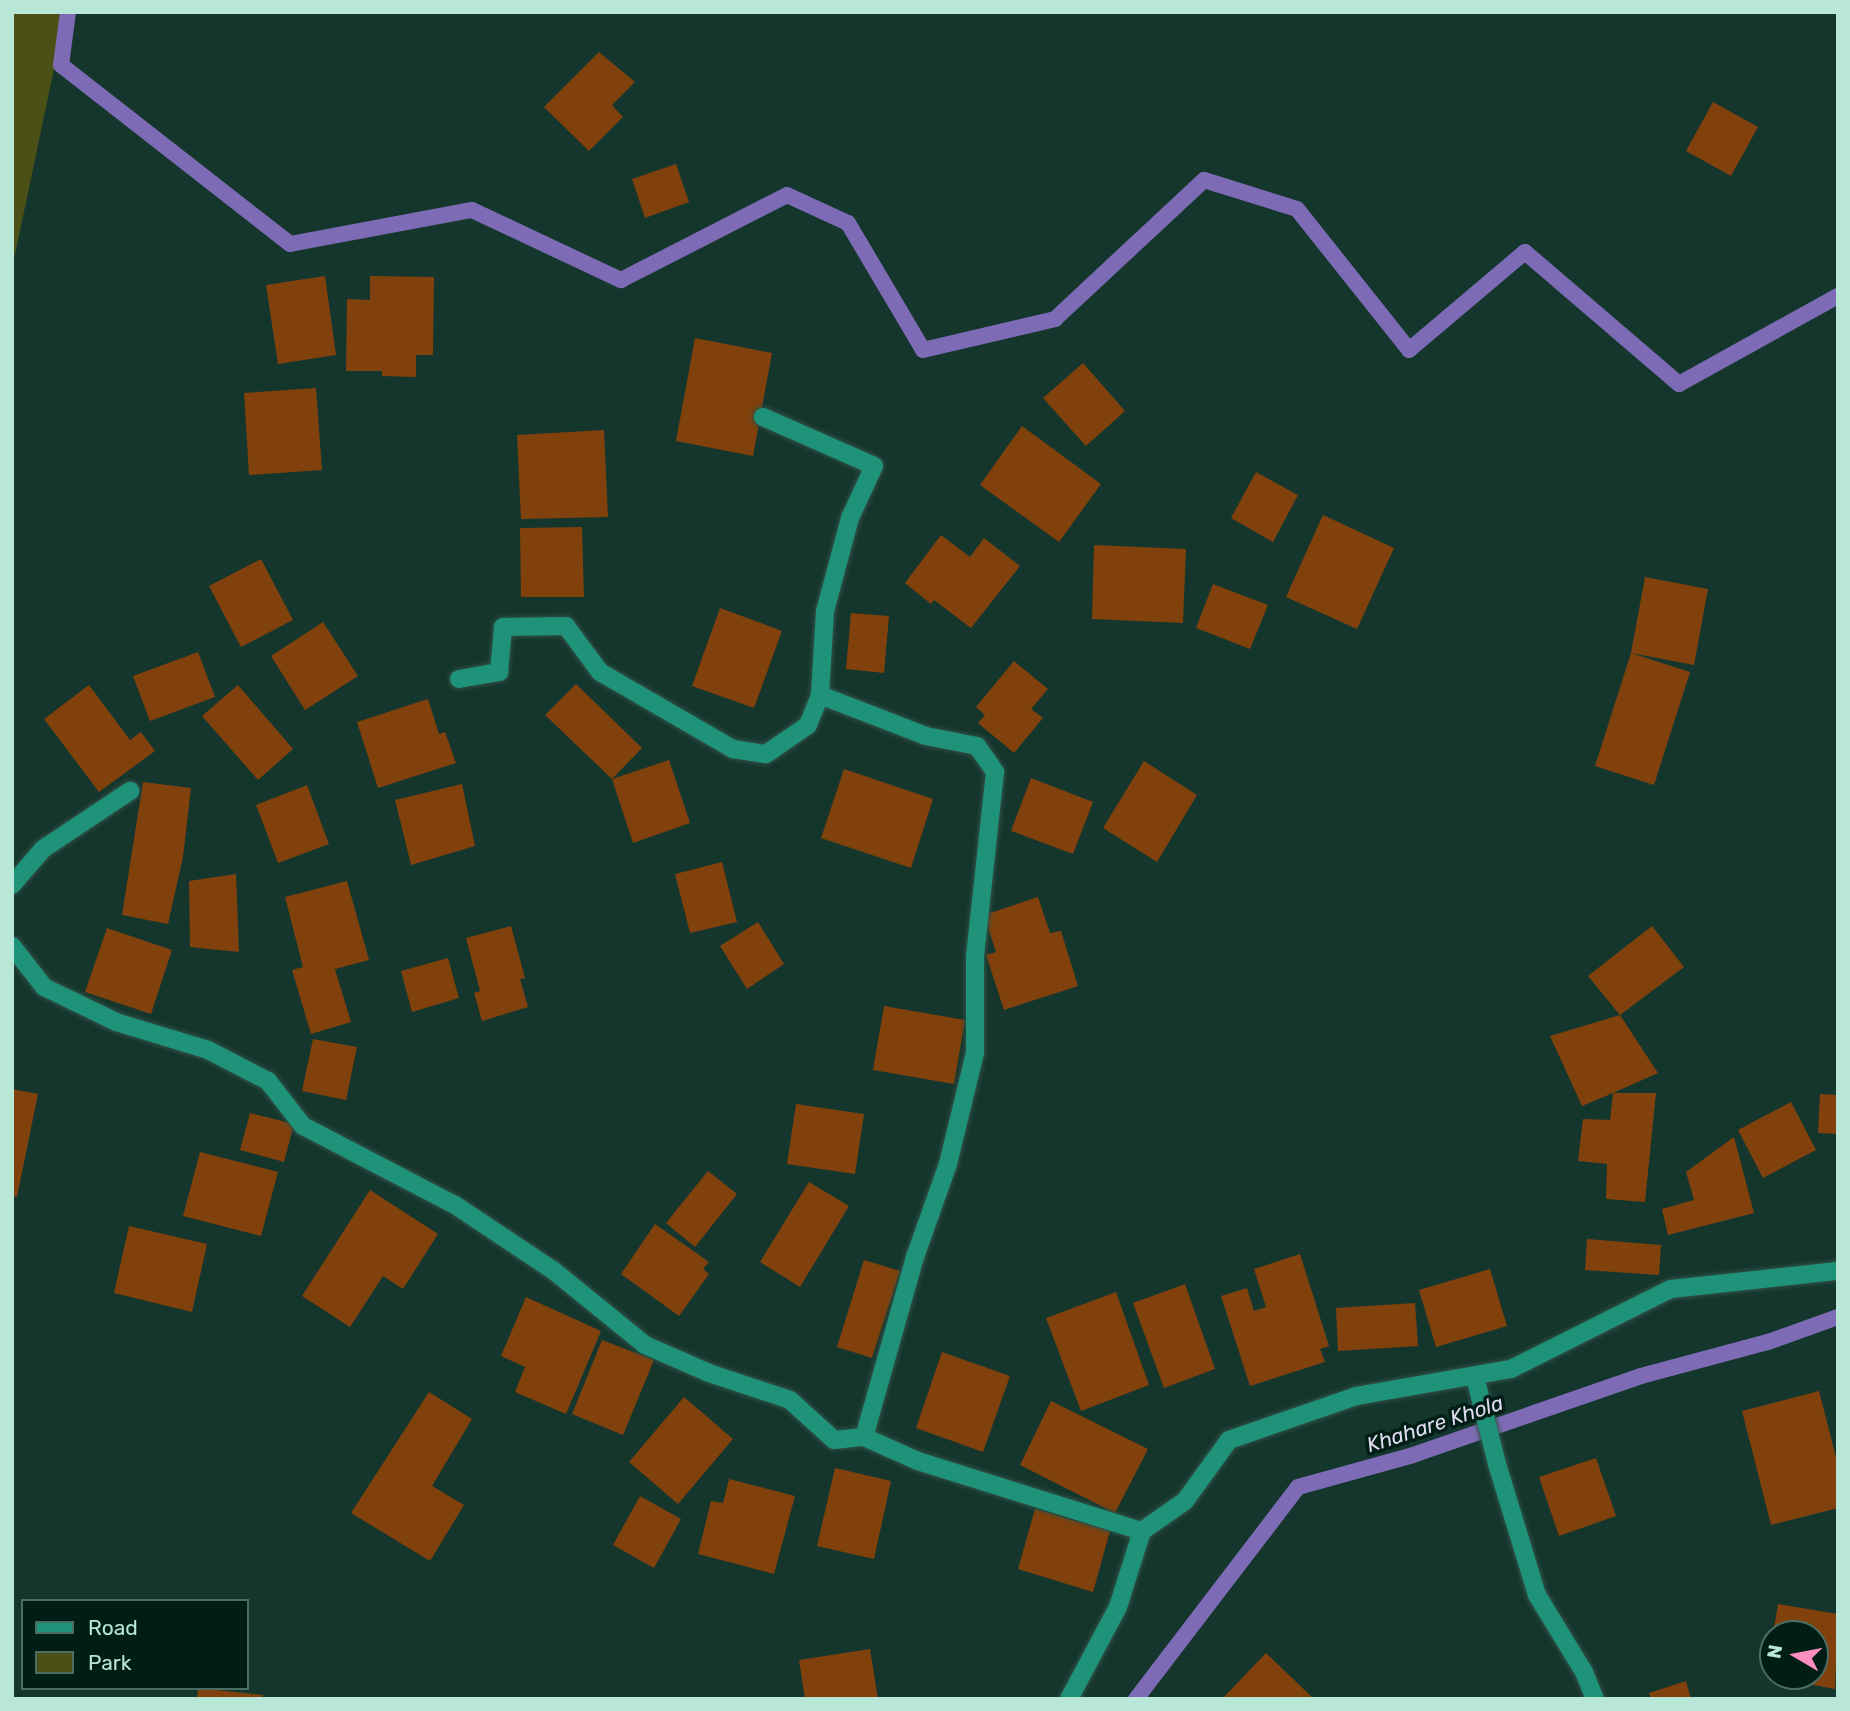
<!DOCTYPE html>
<style>
body{margin:0}
#map{position:relative;width:1850px;height:1711px;overflow:hidden;background:#15362d;font-family:Rubik,sans-serif}
div>[style]{position:absolute}
[style*='--x']{left:calc(var(--x)*1px);top:calc(var(--y)*1px);width:calc(var(--w)*1px);rotate:calc(var(--a)*1deg)}
.green>*{inset:0;background:#4b5016}
.stream>*{height:16px;margin:-8px;padding:0 8px;transform-origin:8px;border-radius:8px;background:#7d6cb5}
.building>*{inset:0;background:#81410d}
.roads{filter:drop-shadow(0 0 2px #305248) drop-shadow(0 0 2px #305248)}
.minor>*{height:18px;margin:-9px;padding:0 9px;transform-origin:9px;border-radius:9px;background:#1f937a}
span{translate:-50% -50%;white-space:nowrap;text-align:center;line-height:1.15;-webkit-text-stroke:7px #001d16;paint-order:stroke}
.water-label{font-size:21px;color:#dfdbf0;font-style:italic}
.frame{position:absolute;inset:0;border:14px solid #b8e7d8;pointer-events:none}
.legend{position:absolute;left:21px;top:1599px;width:228px;height:91px;box-sizing:border-box;background:#001d16;border:2px solid #4a6e64;margin:0;padding:9px 12px;list-style:none;font-size:21px;color:#b8e7d8}
.legend li{display:flex;align-items:center;gap:14px;height:35px}
.legend b{width:35px;border:2px solid #4a6e64}
.north{position:absolute;left:1759px;top:1620px;width:70px;height:70px;box-sizing:border-box;background:#001d16;border:2px solid #4a6e64;border-radius:50%;rotate:280deg;font-size:19px;font-weight:700;line-height:28px;text-align:center;color:#b8e7d8}
.north::after{content:'';display:block;margin:auto;width:24px;height:32px;background:#fd8ebf;clip-path:polygon(50% 0,100% 100%,50% 72%,0 100%)}
</style>
<div id="map">
<div class="green">
<div style="clip-path:polygon(12px 12px,66px 12px,12px 269px)"></div>
</div>
<div class="stream">
<div style="--x:68;--y:12;--w:53;--a:97.5"></div>
<div style="--x:61;--y:65;--w:291;--a:38"></div>
<div style="--x:290;--y:244;--w:185;--a:-10.6"></div>
<div style="--x:472;--y:210;--w:165;--a:25.2"></div>
<div style="--x:621;--y:280;--w:186;--a:-27.1"></div>
<div style="--x:787;--y:195;--w:67;--a:24.7"></div>
<div style="--x:848;--y:223;--w:147;--a:59.4"></div>
<div style="--x:923;--y:350;--w:136;--a:-13.2"></div>
<div style="--x:1055;--y:319;--w:204;--a:-43"></div>
<div style="--x:1204;--y:180;--w:97;--a:17.3"></div>
<div style="--x:1297;--y:209;--w:180;--a:51.5"></div>
<div style="--x:1409;--y:350;--w:152;--a:-40.2"></div>
<div style="--x:1525;--y:252;--w:203;--a:40.6"></div>
<div style="--x:1679;--y:384;--w:182;--a:-29"></div>
<div style="--x:1136;--y:1699;--w:267;--a:-52.6"></div>
<div style="--x:1298;--y:1487;--w:119;--a:-15.5"></div>
<div style="--x:1413;--y:1455;--w:241;--a:-19.1"></div>
<div style="--x:1641;--y:1376;--w:131;--a:-15"></div>
<div style="--x:1768;--y:1342;--w:74;--a:-19.7"></div>
</div>
<div class="building">
<div style="clip-path:polygon(599px 52px,635px 82px,612px 105px,623px 117px,589px 151px,544px 107px)"></div>
<div style="clip-path:polygon(1713px 102px,1758px 127px,1731px 176px,1686px 151px)"></div>
<div style="clip-path:polygon(676px 164px,689px 202px,645px 218px,632px 179px)"></div>
<div style="clip-path:polygon(325px 276px,336px 355px,278px 364px,266px 285px)"></div>
<div style="clip-path:polygon(370px 276px,434px 277px,433px 355px,416px 355px,416px 377px,382px 376px,382px 371px,346px 371px,347px 299px,370px 300px)"></div>
<div style="clip-path:polygon(695px 338px,772px 353px,753px 456px,676px 441px)"></div>
<div style="clip-path:polygon(1083px 363px,1125px 411px,1086px 446px,1043px 398px)"></div>
<div style="clip-path:polygon(316px 388px,322px 470px,249px 475px,244px 393px)"></div>
<div style="clip-path:polygon(1022px 426px,1101px 484px,1059px 542px,980px 485px)"></div>
<div style="clip-path:polygon(604px 430px,608px 517px,521px 519px,517px 435px)"></div>
<div style="clip-path:polygon(1256px 472px,1298px 495px,1273px 542px,1231px 518px)"></div>
<div style="clip-path:polygon(1323px 515px,1394px 548px,1357px 629px,1286px 597px)"></div>
<div style="clip-path:polygon(582px 527px,584px 597px,521px 597px,520px 528px)"></div>
<div style="clip-path:polygon(941px 535px,970px 557px,984px 538px,1020px 566px,971px 628px,934px 600px,931px 604px,905px 583px)"></div>
<div style="clip-path:polygon(1094px 545px,1186px 549px,1183px 623px,1092px 619px)"></div>
<div style="clip-path:polygon(261px 559px,293px 620px,241px 647px,209px 586px)"></div>
<div style="clip-path:polygon(1645px 577px,1708px 589px,1694px 665px,1631px 653px)"></div>
<div style="clip-path:polygon(1213px 584px,1268px 605px,1250px 649px,1196px 628px)"></div>
<div style="clip-path:polygon(720px 608px,782px 631px,754px 708px,692px 686px)"></div>
<div style="clip-path:polygon(851px 613px,889px 616px,884px 673px,846px 669px)"></div>
<div style="clip-path:polygon(323px 622px,358px 676px,305px 710px,271px 656px)"></div>
<div style="clip-path:polygon(198px 652px,215px 697px,150px 721px,133px 676px)"></div>
<div style="clip-path:polygon(1631px 653px,1690px 672px,1654px 785px,1595px 766px)"></div>
<div style="clip-path:polygon(1014px 661px,1048px 689px,1031px 709px,1043px 718px,1014px 753px,978px 723px,985px 715px,976px 707px)"></div>
<div style="clip-path:polygon(576px 684px,642px 748px,612px 779px,545px 715px)"></div>
<div style="clip-path:polygon(89px 685px,130px 740px,141px 732px,155px 751px,99px 792px,44px 719px)"></div>
<div style="clip-path:polygon(238px 685px,293px 749px,258px 780px,202px 716px)"></div>
<div style="clip-path:polygon(428px 699px,439px 734px,445px 732px,456px 763px,378px 788px,357px 722px)"></div>
<div style="clip-path:polygon(669px 760px,690px 823px,633px 843px,612px 779px)"></div>
<div style="clip-path:polygon(1144px 761px,1197px 795px,1157px 862px,1103px 828px)"></div>
<div style="clip-path:polygon(844px 769px,933px 799px,911px 868px,821px 838px)"></div>
<div style="clip-path:polygon(1031px 778px,1093px 802px,1073px 854px,1011px 831px)"></div>
<div style="clip-path:polygon(143px 782px,191px 788px,183px 857px,168px 924px,122px 915px)"></div>
<div style="clip-path:polygon(462px 784px,475px 846px,411px 865px,395px 800px)"></div>
<div style="clip-path:polygon(307px 785px,329px 844px,278px 863px,256px 805px)"></div>
<div style="clip-path:polygon(722px 862px,737px 922px,690px 933px,675px 874px)"></div>
<div style="clip-path:polygon(236px 874px,239px 952px,190px 947px,189px 881px)"></div>
<div style="clip-path:polygon(347px 881px,369px 960px,335px 969px,351px 1022px,311px 1034px,292px 970px,303px 967px,285px 897px)"></div>
<div style="clip-path:polygon(1038px 897px,1050px 933px,1061px 931px,1078px 986px,1004px 1010px,986px 955px,996px 952px,984px 915px)"></div>
<div style="clip-path:polygon(758px 922px,784px 964px,747px 989px,720px 946px)"></div>
<div style="clip-path:polygon(511px 926px,525px 978px,520px 979px,528px 1007px,482px 1021px,474px 993px,480px 991px,466px 938px)"></div>
<div style="clip-path:polygon(1652px 926px,1684px 967px,1620px 1015px,1588px 976px)"></div>
<div style="clip-path:polygon(107px 928px,172px 950px,151px 1014px,85px 992px)"></div>
<div style="clip-path:polygon(448px 958px,459px 998px,412px 1012px,401px 971px)"></div>
<div style="clip-path:polygon(884px 1006px,965px 1020px,954px 1084px,873px 1070px)"></div>
<div style="clip-path:polygon(1620px 1015px,1658px 1073px,1613px 1093px,1656px 1093px,1645px 1202px,1606px 1199px,1607px 1164px,1578px 1161px,1583px 1119px,1610px 1120px,1613px 1093px,1582px 1106px,1550px 1036px)"></div>
<div style="clip-path:polygon(313px 1039px,357px 1047px,346px 1100px,302px 1091px)"></div>
<div style="clip-path:polygon(12px 1089px,38px 1094px,17px 1197px,12px 1196px)"></div>
<div style="clip-path:polygon(1820px 1094px,1838px 1095px,1838px 1134px,1818px 1133px)"></div>
<div style="clip-path:polygon(1791px 1102px,1816px 1150px,1763px 1178px,1738px 1130px)"></div>
<div style="clip-path:polygon(796px 1104px,864px 1114px,855px 1174px,787px 1164px)"></div>
<div style="clip-path:polygon(250px 1113px,294px 1124px,284px 1162px,240px 1150px)"></div>
<div style="clip-path:polygon(1734px 1137px,1754px 1213px,1668px 1235px,1662px 1209px,1694px 1200px,1686px 1172px)"></div>
<div style="clip-path:polygon(200px 1152px,278px 1172px,261px 1236px,183px 1216px)"></div>
<div style="clip-path:polygon(708px 1171px,737px 1194px,695px 1247px,666px 1223px)"></div>
<div style="clip-path:polygon(809px 1182px,849px 1206px,800px 1287px,760px 1262px)"></div>
<div style="clip-path:polygon(370px 1190px,438px 1234px,403px 1289px,383px 1276px,350px 1327px,302px 1296px)"></div>
<div style="clip-path:polygon(655px 1224px,709px 1262px,703px 1269px,709px 1274px,679px 1316px,621px 1274px)"></div>
<div style="clip-path:polygon(129px 1226px,207px 1244px,192px 1312px,114px 1293px)"></div>
<div style="clip-path:polygon(1587px 1239px,1661px 1245px,1659px 1275px,1585px 1270px)"></div>
<div style="clip-path:polygon(1300px 1254px,1329px 1346px,1320px 1349px,1325px 1362px,1250px 1386px,1221px 1296px,1247px 1288px,1254px 1311px,1266px 1307px,1254px 1269px)"></div>
<div style="clip-path:polygon(864px 1260px,900px 1271px,872px 1358px,837px 1347px)"></div>
<div style="clip-path:polygon(1490px 1269px,1507px 1326px,1436px 1347px,1419px 1290px)"></div>
<div style="clip-path:polygon(1185px 1284px,1215px 1369px,1164px 1388px,1133px 1303px)"></div>
<div style="clip-path:polygon(1116px 1292px,1149px 1385px,1081px 1411px,1046px 1318px)"></div>
<div style="clip-path:polygon(526px 1297px,601px 1331px,566px 1414px,515px 1392px,525px 1367px,501px 1356px)"></div>
<div style="clip-path:polygon(1415px 1303px,1418px 1346px,1338px 1351px,1336px 1308px)"></div>
<div style="clip-path:polygon(602px 1340px,654px 1360px,623px 1435px,572px 1414px)"></div>
<div style="clip-path:polygon(942px 1352px,1010px 1376px,983px 1452px,916px 1428px)"></div>
<div style="clip-path:polygon(1819px 1391px,1838px 1465px,1838px 1508px,1771px 1525px,1742px 1411px)"></div>
<div style="clip-path:polygon(429px 1392px,472px 1419px,432px 1486px,464px 1505px,430px 1561px,351px 1513px)"></div>
<div style="clip-path:polygon(684px 1397px,733px 1439px,678px 1504px,629px 1462px)"></div>
<div style="clip-path:polygon(1051px 1401px,1148px 1449px,1115px 1513px,1020px 1465px)"></div>
<div style="clip-path:polygon(1596px 1458px,1616px 1516px,1559px 1536px,1539px 1477px)"></div>
<div style="clip-path:polygon(835px 1468px,891px 1481px,874px 1559px,817px 1546px)"></div>
<div style="clip-path:polygon(729px 1479px,795px 1496px,774px 1574px,698px 1554px,711px 1501px,723px 1503px)"></div>
<div style="clip-path:polygon(640px 1496px,681px 1519px,654px 1568px,613px 1545px)"></div>
<div style="clip-path:polygon(1035px 1509px,1110px 1531px,1093px 1592px,1018px 1569px)"></div>
<div style="clip-path:polygon(1778px 1604px,1838px 1614px,1835px 1689px,1766px 1676px,1772px 1642px,1773px 1676px,1815px 1676px,1815px 1634px,1773px 1634px)"></div>
<div style="clip-path:polygon(870px 1649px,878px 1699px,805px 1699px,799px 1660px)"></div>
<div style="clip-path:polygon(1266px 1653px,1314px 1699px,1222px 1699px)"></div>
<div style="clip-path:polygon(1686px 1681px,1691px 1699px,1651px 1699px,1649px 1693px)"></div>
<div style="clip-path:polygon(198px 1688px,263px 1695px,262px 1699px,197px 1699px)"></div>
</div>
<div class="roads">
<div class="minor">
<div style="--x:763;--y:417;--w:121;--a:23.8"></div>
<div style="--x:874;--y:466;--w:57;--a:114.8"></div>
<div style="--x:850;--y:518;--w:96;--a:105"></div>
<div style="--x:825;--y:611;--w:84;--a:93.4"></div>
<div style="--x:459;--y:679;--w:41;--a:-9.9"></div>
<div style="--x:499;--y:672;--w:45;--a:-84.9"></div>
<div style="--x:503;--y:627;--w:63;--a:-0.9"></div>
<div style="--x:566;--y:626;--w:57;--a:53.5"></div>
<div style="--x:600;--y:672;--w:154;--a:30.1"></div>
<div style="--x:733;--y:749;--w:33;--a:9"></div>
<div style="--x:766;--y:754;--w:51;--a:-34.6"></div>
<div style="--x:808;--y:725;--w:32;--a:-68"></div>
<div style="--x:820;--y:695;--w:114;--a:21.1"></div>
<div style="--x:926;--y:736;--w:52;--a:11.1"></div>
<div style="--x:977;--y:746;--w:32;--a:55"></div>
<div style="--x:995;--y:772;--w:186;--a:96.2"></div>
<div style="--x:975;--y:957;--w:96;--a:90"></div>
<div style="--x:975;--y:1053;--w:114;--a:103.7"></div>
<div style="--x:948;--y:1164;--w:99;--a:109.5"></div>
<div style="--x:915;--y:1257;--w:187;--a:105.8"></div>
<div style="--x:12;--y:885;--w:48;--a:-49.3"></div>
<div style="--x:43;--y:849;--w:105;--a:-33.7"></div>
<div style="--x:12;--y:946;--w:52;--a:52"></div>
<div style="--x:44;--y:987;--w:80;--a:25.9"></div>
<div style="--x:116;--y:1022;--w:96;--a:16.9"></div>
<div style="--x:208;--y:1050;--w:68;--a:27.3"></div>
<div style="--x:268;--y:1081;--w:57;--a:52.1"></div>
<div style="--x:303;--y:1126;--w:171;--a:27.5"></div>
<div style="--x:455;--y:1205;--w:119;--a:33.7"></div>
<div style="--x:554;--y:1271;--w:117;--a:39.1"></div>
<div style="--x:645;--y:1345;--w:70;--a:23.6"></div>
<div style="--x:709;--y:1373;--w:85;--a:18.4"></div>
<div style="--x:790;--y:1400;--w:59;--a:42.3"></div>
<div style="--x:834;--y:1440;--w:30;--a:-6"></div>
<div style="--x:864;--y:1437;--w:59;--a:24"></div>
<div style="--x:918;--y:1461;--w:235;--a:17.4"></div>
<div style="--x:1475;--y:1377;--w:90;--a:75.8"></div>
<div style="--x:1497;--y:1464;--w:137;--a:73"></div>
<div style="--x:1537;--y:1595;--w:90;--a:58.6"></div>
<div style="--x:1584;--y:1672;--w:29;--a:68"></div>
<div style="--x:1069;--y:1699;--w:104;--a:-62"></div>
<div style="--x:1118;--y:1607;--w:80;--a:-72.5"></div>
<div style="--x:1142;--y:1531;--w:52;--a:-34.9"></div>
<div style="--x:1185;--y:1501;--w:75;--a:-54.2"></div>
<div style="--x:1229;--y:1440;--w:134;--a:-19.1"></div>
<div style="--x:1356;--y:1396;--w:157;--a:-9.9"></div>
<div style="--x:1511;--y:1369;--w:179;--a:-26.6"></div>
<div style="--x:1671;--y:1289;--w:168;--a:-6.2"></div>
</div>
</div>
<div class="water-label">
<span style="left:1435px;top:1424px;rotate:-18deg">Khahare Khola</span>
</div>
<div class="frame"></div>
<ul class="legend">
<li><b style="height:9px;background:#1f937a"></b>Road</li>
<li><b style="height:19px;background:#4b5016"></b>Park</li>
</ul>
<div class="north">N</div>
</div>
